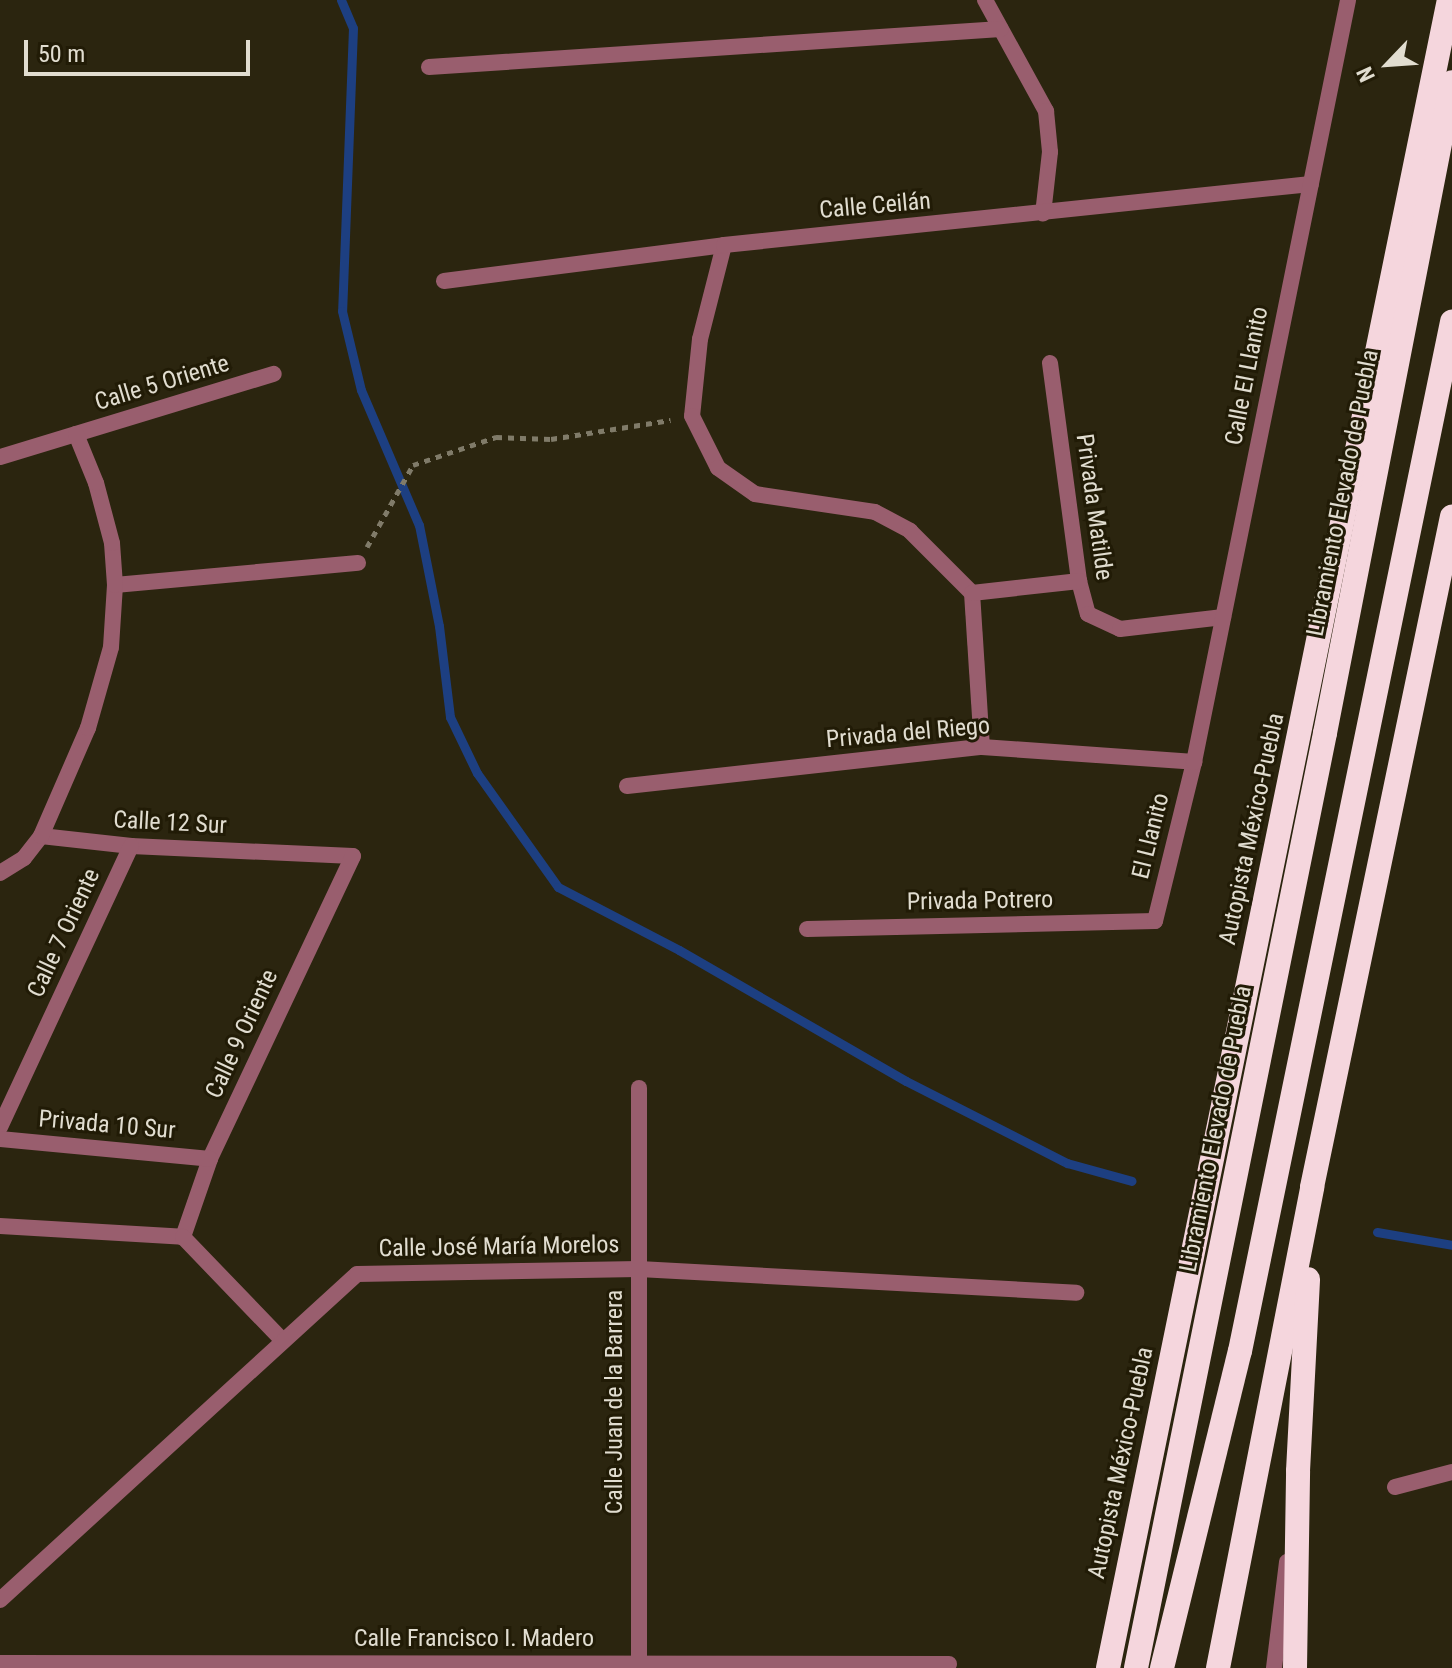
<!DOCTYPE html>
<meta charset="utf-8">
<style>
body{margin:0}
#map{position:relative;width:1452px;height:1668px;overflow:hidden;background:#2b250f;font-family:"Roboto Condensed",sans-serif}
div>[style]{position:absolute}
[style*='--x']{left:calc(var(--x)*1px);top:calc(var(--y)*1px);width:calc(var(--w)*1px);rotate:calc(var(--a)*1deg)}
.stream>*{height:9px;margin:-4.5px;padding:0 4.5px;transform-origin:4.5px;border-radius:4.5px;background:#1d3f81}
.path>*{height:5px;margin-top:-2.5px;transform-origin:0;background:repeating-linear-gradient(90deg,#807b69 0 6px,transparent 0 12px)}
.minor>*{height:16px;margin:-8px;padding:0 8px;transform-origin:8px;border-radius:8px;background:#995e6e}
.tertiary>*{height:16px;margin:-8px;padding:0 8px;transform-origin:8px;border-radius:8px;background:#995e6e}
.motorway>*{height:24px;margin:-12px;padding:0 12px;transform-origin:12px;border-radius:12px;background:#f5d6dd}
span{translate:-50% -50%;white-space:nowrap;text-align:center;line-height:1.15;-webkit-text-stroke:6px #211b06;paint-order:stroke}
.street-label{font-size:24px;color:#e1ddd0}
.north{position:absolute;left:1348px;top:24px;width:80px;height:80px;-webkit-text-stroke:6px #211b06;paint-order:stroke;rotate:245deg;font-size:22px;font-weight:700;line-height:32px;text-align:center;color:#e1ddd0}
.north::after{content:'';display:block;margin:auto;width:28px;height:36px;background:#e1ddd0;clip-path:polygon(50% 0,100% 100%,50% 72%,0 100%)}
.scale{position:absolute;left:24px;top:40px;width:226px;height:36px;box-sizing:border-box;border:4px solid #e1ddd0;border-top:0;padding-left:10px;font-size:24px;line-height:28px;white-space:nowrap;color:#e1ddd0;-webkit-text-stroke:6px #211b06;paint-order:stroke}
</style>
<div id="map">
<div class="stream">
<div style="--x:341;--y:0;--w:30;--a:67"></div>
<div style="--x:353;--y:28;--w:283;--a:92.2"></div>
<div style="--x:342;--y:311;--w:81;--a:76.5"></div>
<div style="--x:361;--y:390;--w:147;--a:66.8"></div>
<div style="--x:419;--y:525;--w:103;--a:78.8"></div>
<div style="--x:439;--y:626;--w:92;--a:83.1"></div>
<div style="--x:450;--y:717;--w:62;--a:64.3"></div>
<div style="--x:477;--y:773;--w:140;--a:54.6"></div>
<div style="--x:558;--y:887;--w:136;--a:27.5"></div>
<div style="--x:679;--y:950;--w:262;--a:30"></div>
<div style="--x:906;--y:1081;--w:181;--a:27"></div>
<div style="--x:1067;--y:1163;--w:67;--a:15.5"></div>
<div style="--x:1377;--y:1232;--w:76;--a:9.8"></div>
</div>
<div class="path">
<div style="--x:367;--y:547;--w:94;--a:-60.7"></div>
<div style="--x:413;--y:465;--w:88;--a:-18.6"></div>
<div style="--x:496;--y:437;--w:55;--a:2.1"></div>
<div style="--x:551;--y:439;--w:121;--a:-9"></div>
</div>
<div class="minor">
<div style="--x:985;--y:0;--w:127;--a:61.2"></div>
<div style="--x:1046;--y:111;--w:41;--a:84.4"></div>
<div style="--x:1050;--y:152;--w:62;--a:96.4"></div>
<div style="--x:429;--y:67;--w:573;--a:-3.8"></div>
<div style="--x:724;--y:245;--w:97;--a:104.3"></div>
<div style="--x:700;--y:339;--w:77;--a:95.9"></div>
<div style="--x:692;--y:416;--w:58;--a:63.4"></div>
<div style="--x:718;--y:468;--w:45;--a:35.1"></div>
<div style="--x:755;--y:494;--w:121;--a:8.5"></div>
<div style="--x:875;--y:512;--w:40;--a:28"></div>
<div style="--x:910;--y:531;--w:88;--a:45"></div>
<div style="--x:972;--y:593;--w:154;--a:86.3"></div>
<div style="--x:444;--y:281;--w:282;--a:-7.3"></div>
<div style="--x:724;--y:245;--w:590;--a:-5.93"></div>
<div style="--x:1050;--y:363;--w:220;--a:82.4"></div>
<div style="--x:1079;--y:581;--w:34;--a:75"></div>
<div style="--x:1088;--y:614;--w:35;--a:25"></div>
<div style="--x:1120;--y:629;--w:104;--a:-6.6"></div>
<div style="--x:0;--y:457;--w:286;--a:-16.9"></div>
<div style="--x:115;--y:585;--w:244;--a:-5.2"></div>
<div style="--x:972;--y:593;--w:108;--a:-6.4"></div>
<div style="--x:627;--y:786;--w:357;--a:-6.3"></div>
<div style="--x:982;--y:747;--w:213;--a:4"></div>
<div style="--x:41;--y:836;--w:91;--a:6.3"></div>
<div style="--x:131;--y:846;--w:222;--a:2.6"></div>
<div style="--x:353;--y:856;--w:335;--a:115.3"></div>
<div style="--x:210;--y:1159;--w:83;--a:109.1"></div>
<div style="--x:0;--y:873;--w:28;--a:-32"></div>
<div style="--x:24;--y:858;--w:28;--a:-52"></div>
<div style="--x:41;--y:836;--w:118;--a:-66.5"></div>
<div style="--x:88;--y:728;--w:84;--a:-74.1"></div>
<div style="--x:111;--y:647;--w:62;--a:-86.3"></div>
<div style="--x:115;--y:585;--w:42;--a:-94.1"></div>
<div style="--x:112;--y:543;--w:62;--a:-104.9"></div>
<div style="--x:96;--y:483;--w:53;--a:-112.2"></div>
<div style="--x:807;--y:929;--w:348;--a:-1.3"></div>
<div style="--x:1155;--y:921;--w:164;--a:-76.2"></div>
<div style="--x:1194;--y:762;--w:777;--a:-78.57"></div>
<div style="--x:0;--y:1127;--w:310;--a:-65"></div>
<div style="--x:0;--y:1139;--w:211;--a:5.4"></div>
<div style="--x:0;--y:1226;--w:183;--a:3.4"></div>
<div style="--x:183;--y:1237;--w:143;--a:46.1"></div>
<div style="--x:1395;--y:1487;--w:59;--a:-14.7"></div>
<div style="--x:0;--y:1600;--w:483;--a:-42.4"></div>
<div style="--x:357;--y:1274;--w:282;--a:-1"></div>
<div style="--x:639;--y:1269;--w:438;--a:3.1"></div>
<div style="--x:0;--y:1663;--w:949;--a:0.06"></div>
<div style="--x:639;--y:1668;--w:580;--a:-90"></div>
</div>
<div class="tertiary">
<div style="--x:1274;--y:1668;--w:107;--a:-83"></div>
</div>
<div class="motorway">
<div style="--x:1108;--y:1668;--w:1702;--a:-78.45"></div>
<div style="--x:1136;--y:1668;--w:954;--a:-78.57"></div>
<div style="--x:1325;--y:733;--w:663;--a:-78.96"></div>
<div style="--x:1162;--y:1668;--w:326;--a:-76.2"></div>
<div style="--x:1240;--y:1351;--w:1051;--a:-78.36"></div>
<div style="--x:1218;--y:1668;--w:490;--a:-78.9"></div>
<div style="--x:1312;--y:1187;--w:685;--a:-78.21"></div>
<div style="--x:1295;--y:1668;--w:197;--a:-89.1"></div>
<div style="--x:1298;--y:1471;--w:192;--a:-87"></div>
</div>
<div class="street-label">
<span style="left:875px;top:206px;rotate:-5deg">Calle Ceilán</span>
<span style="left:1247px;top:376px;rotate:-79deg">Calle El Llanito</span>
<span style="left:162px;top:383px;rotate:-17deg">Calle 5 Oriente</span>
<span style="left:1343px;top:493px;rotate:-79deg">Libramiento Elevado de Puebla</span>
<span style="left:1094px;top:507px;rotate:82deg">Privada Matilde</span>
<span style="left:908px;top:733px;rotate:-5deg">Privada del Riego</span>
<span style="left:170px;top:823px;rotate:3deg">Calle 12 Sur</span>
<span style="left:1252px;top:829px;rotate:-78deg">Autopista México-Puebla</span>
<span style="left:1151px;top:836px;rotate:-76deg">El Llanito</span>
<span style="left:980px;top:901px;rotate:-1deg">Privada Potrero</span>
<span style="left:64px;top:933px;rotate:-65deg">Calle 7 Oriente</span>
<span style="left:242px;top:1034px;rotate:-65deg">Calle 9 Oriente</span>
<span style="left:107px;top:1125px;rotate:5deg">Privada 10 Sur</span>
<span style="left:1216px;top:1129px;rotate:-79deg">Libramiento Elevado de Puebla</span>
<span style="left:499px;top:1247px;rotate:-1deg">Calle José María Morelos</span>
<span style="left:615px;top:1402px;rotate:-90deg">Calle Juan de la Barrera</span>
<span style="left:1121px;top:1463px;rotate:-78deg">Autopista México-Puebla</span>
<span style="left:474px;top:1639px">Calle Francisco I. Madero</span>
</div>
<div class="north">N</div>
<div class="scale">50 m</div>
</div>
